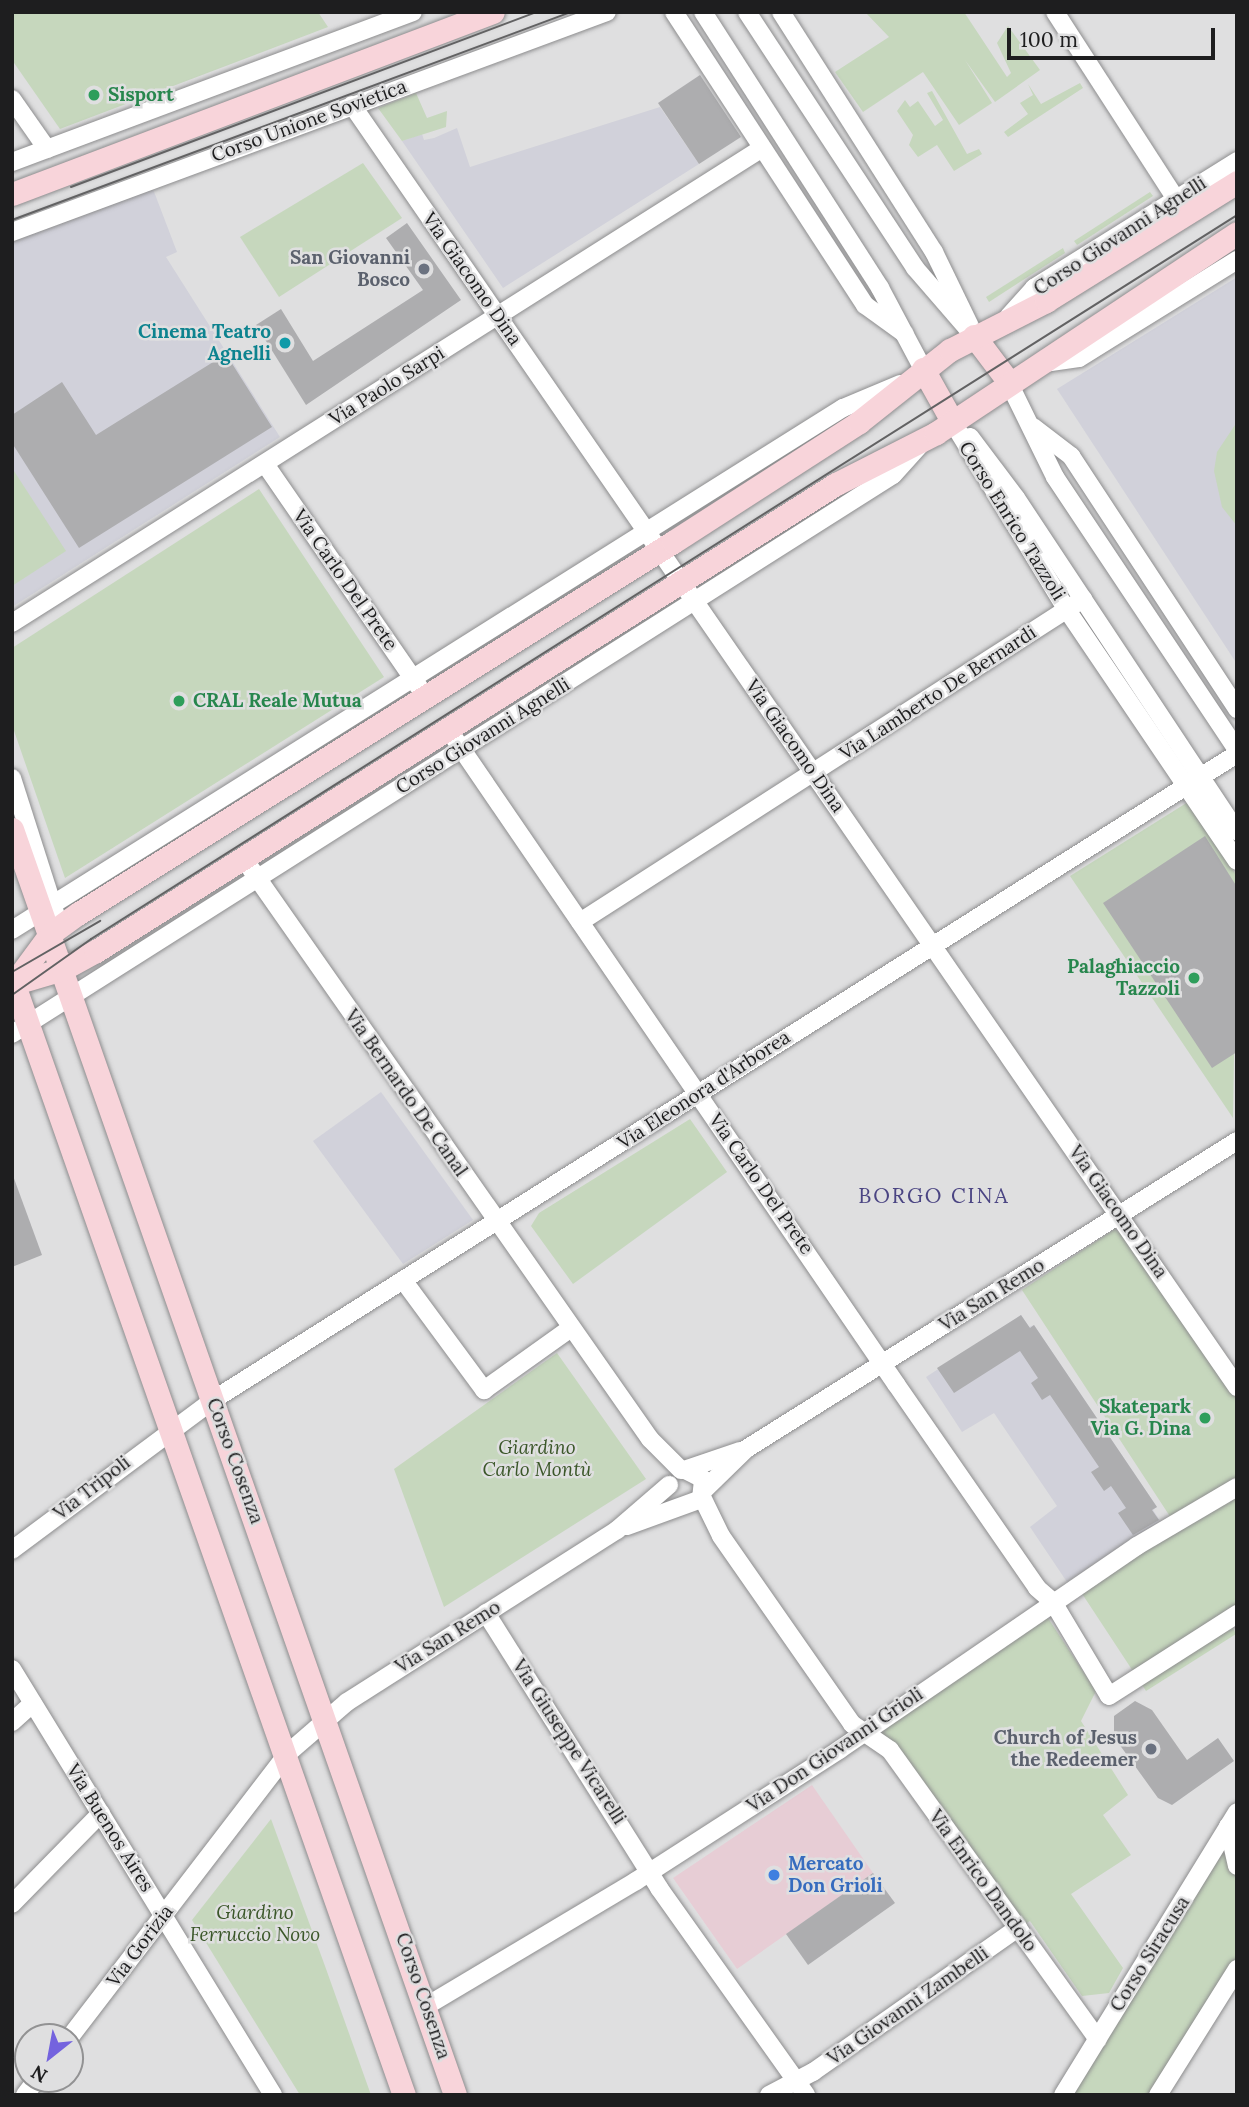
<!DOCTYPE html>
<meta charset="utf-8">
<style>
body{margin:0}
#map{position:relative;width:1249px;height:2107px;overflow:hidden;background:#dfdfe0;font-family:Lora,serif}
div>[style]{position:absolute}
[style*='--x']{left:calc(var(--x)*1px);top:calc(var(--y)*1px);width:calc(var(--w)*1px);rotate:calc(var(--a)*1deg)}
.commercial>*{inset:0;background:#e7cdd5}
.built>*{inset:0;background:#d1d1da}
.green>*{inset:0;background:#c6d7bd}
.building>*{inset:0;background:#adadaf}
.roads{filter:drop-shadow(0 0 2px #8d8d8e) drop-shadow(0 0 2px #8d8d8e)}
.minor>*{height:18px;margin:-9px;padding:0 9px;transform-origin:9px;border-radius:9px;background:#fff}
.major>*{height:23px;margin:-11.5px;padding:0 11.5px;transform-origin:11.5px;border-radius:11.5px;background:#f8d4da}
.tram>*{height:2px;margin:-1px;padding:0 1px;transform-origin:1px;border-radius:1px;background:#626263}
.dots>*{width:19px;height:19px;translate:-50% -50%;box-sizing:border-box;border:4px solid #dfdfe0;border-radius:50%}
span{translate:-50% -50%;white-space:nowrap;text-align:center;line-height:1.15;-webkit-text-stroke:5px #dfdfe0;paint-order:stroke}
.leisure-label{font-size:19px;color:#27864d;font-weight:700}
.left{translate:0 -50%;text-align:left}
.right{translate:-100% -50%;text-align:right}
.street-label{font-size:19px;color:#1e1e1f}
.worship-label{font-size:19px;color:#5b616d;font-weight:700}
.culture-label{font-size:19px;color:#0d838f;font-weight:700}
.park-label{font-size:19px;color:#3b5729;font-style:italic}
.shop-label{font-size:19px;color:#366cbe;font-weight:700}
.neighbourhood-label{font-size:21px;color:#4b4583;letter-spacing:2px}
.frame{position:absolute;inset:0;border:14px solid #1e1e1f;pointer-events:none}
.north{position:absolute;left:14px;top:2023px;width:70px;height:70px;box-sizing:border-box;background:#dfdfe0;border:2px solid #929293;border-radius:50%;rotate:211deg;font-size:19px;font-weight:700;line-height:28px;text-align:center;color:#1e1e1f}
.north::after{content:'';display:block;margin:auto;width:24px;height:32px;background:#7463de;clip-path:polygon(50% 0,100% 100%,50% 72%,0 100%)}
.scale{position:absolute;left:1007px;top:28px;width:208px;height:32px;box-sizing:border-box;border:4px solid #1e1e1f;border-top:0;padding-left:9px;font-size:21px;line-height:24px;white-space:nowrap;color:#1e1e1f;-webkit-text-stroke:5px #dfdfe0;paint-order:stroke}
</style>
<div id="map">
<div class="commercial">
<div style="clip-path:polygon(812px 1785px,873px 1873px,737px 1969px,673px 1878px)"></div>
</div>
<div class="built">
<div style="clip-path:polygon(660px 107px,699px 164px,503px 288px,402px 141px,422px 134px,424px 140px,434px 138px,457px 128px,470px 167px)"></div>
<div style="clip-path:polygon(153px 189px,177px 252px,166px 257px,280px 437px,12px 607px,12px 241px)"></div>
<div style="clip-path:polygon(1237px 277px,1237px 664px,1057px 389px)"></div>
<div style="clip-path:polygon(381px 1092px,473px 1220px,403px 1264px,313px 1141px)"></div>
<div style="clip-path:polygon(1021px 1315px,1029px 1327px,1034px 1325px,1157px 1507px,1153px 1510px,1161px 1522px,1067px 1582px,1030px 1527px,1057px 1506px,994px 1413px,962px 1432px,926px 1377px)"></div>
</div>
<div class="green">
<div style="clip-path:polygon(12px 12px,318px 12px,328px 27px,60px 129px,12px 60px)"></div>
<div style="clip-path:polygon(865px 12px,964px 12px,1007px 77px,1011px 73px,997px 43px,1008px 26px,1040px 70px,995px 102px,965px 60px,992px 103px,959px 125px,923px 72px,863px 112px,835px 72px,889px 37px)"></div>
<div style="clip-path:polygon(1080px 83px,1083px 88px,1008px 137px,1004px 132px,1028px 114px,1020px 103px,1033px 95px,1028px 84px,1041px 104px)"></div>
<div style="clip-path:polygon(932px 91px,967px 154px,979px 149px,982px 154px,954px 171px,937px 145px,918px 157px,909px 145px,913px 135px,897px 111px,905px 100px,910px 107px,918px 101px,935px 126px,943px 120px,927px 93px)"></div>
<div style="clip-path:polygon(416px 93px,427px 118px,447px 111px,446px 127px,402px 141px,378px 108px)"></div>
<div style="clip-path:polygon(363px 163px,402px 218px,279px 297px,240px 237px)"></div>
<div style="clip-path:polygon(1150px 192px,1153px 196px,1077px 245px,1074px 241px)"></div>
<div style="clip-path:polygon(1063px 248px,1065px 253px,989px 302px,986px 297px)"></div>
<div style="clip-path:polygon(1237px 422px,1237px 526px,1222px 507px,1214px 471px,1217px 452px)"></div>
<div style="clip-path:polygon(12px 468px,66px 551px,12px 586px)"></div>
<div style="clip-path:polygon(259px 489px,384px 677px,65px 878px,12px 725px,12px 648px)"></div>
<div style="clip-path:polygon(1188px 802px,1237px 876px,1233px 1118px,1070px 876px)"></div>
<div style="clip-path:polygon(690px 1119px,727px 1172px,573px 1284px,531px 1226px,539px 1213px)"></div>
<div style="clip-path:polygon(1115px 1229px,1131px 1242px,1237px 1399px,1237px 1620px,1231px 1624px,1236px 1634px,1146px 1691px,1077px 1586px,1171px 1518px,1022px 1290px)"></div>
<div style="clip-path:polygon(557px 1353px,646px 1479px,444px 1607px,394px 1469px)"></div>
<div style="clip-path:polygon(1042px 1609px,1096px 1691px,1081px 1721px,1128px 1795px,1103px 1815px,1131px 1855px,1071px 1894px,1123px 1968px,1109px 1993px,1082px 1996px,1030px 1921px,1018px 1928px,890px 1750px,861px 1732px)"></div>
<div style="clip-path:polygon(271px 1819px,325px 1966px,371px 2095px,300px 2095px,192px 1920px)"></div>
<div style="clip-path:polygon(1227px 1853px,1237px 1875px,1237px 1958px,1151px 2095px,1071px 2095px,1222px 1854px)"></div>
</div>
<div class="building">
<div style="clip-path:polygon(700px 75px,741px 137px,699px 164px,658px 103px)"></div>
<div style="clip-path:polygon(407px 223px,461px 300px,306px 405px,256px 325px,281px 309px,313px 361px,423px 290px,386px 238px)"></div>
<div style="clip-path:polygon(226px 354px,272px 427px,79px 548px,12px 443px,12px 415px,62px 382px,96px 435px)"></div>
<div style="clip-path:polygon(1205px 836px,1237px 887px,1237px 1052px,1212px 1068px,1103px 903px)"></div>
<div style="clip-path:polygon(12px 1173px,42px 1255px,12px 1267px)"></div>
<div style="clip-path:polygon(1021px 1315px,1030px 1328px,1034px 1325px,1157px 1507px,1152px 1510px,1159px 1520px,1133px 1535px,1118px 1513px,1126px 1508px,1111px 1486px,1104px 1491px,1091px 1472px,1099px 1467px,1050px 1395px,1042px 1400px,1031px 1383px,1038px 1378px,1020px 1351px,954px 1393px,937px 1368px)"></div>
<div style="clip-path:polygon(1135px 1701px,1152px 1710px,1187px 1760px,1218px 1738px,1234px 1761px,1172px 1805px,1158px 1798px,1114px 1737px,1114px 1716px)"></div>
<div style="clip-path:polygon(873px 1873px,895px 1903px,808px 1965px,786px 1934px)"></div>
</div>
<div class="roads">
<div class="minor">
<div style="--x:674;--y:12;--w:350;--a:56.9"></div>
<div style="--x:865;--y:305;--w:49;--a:35.9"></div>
<div style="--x:703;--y:12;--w:328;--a:57.3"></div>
<div style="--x:880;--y:288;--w:92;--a:62"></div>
<div style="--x:747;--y:12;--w:306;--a:56.7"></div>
<div style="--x:915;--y:268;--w:90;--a:49.1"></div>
<div style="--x:781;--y:12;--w:285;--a:57.5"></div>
<div style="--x:934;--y:252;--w:82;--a:64.1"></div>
<div style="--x:1055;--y:12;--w:223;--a:57.1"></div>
<div style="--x:12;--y:99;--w:61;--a:55"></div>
<div style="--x:352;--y:105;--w:1558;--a:55.38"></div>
<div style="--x:12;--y:162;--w:428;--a:-20.5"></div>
<div style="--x:12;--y:232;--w:634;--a:-20.29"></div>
<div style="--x:1009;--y:316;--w:38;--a:-48"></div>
<div style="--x:1034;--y:288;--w:239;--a:-32"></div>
<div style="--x:1044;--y:363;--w:35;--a:-8"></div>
<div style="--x:1079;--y:358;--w:186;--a:-31.8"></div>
<div style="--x:1008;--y:381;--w:107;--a:63.9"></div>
<div style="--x:1055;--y:477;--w:328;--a:56.3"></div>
<div style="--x:952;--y:421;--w:221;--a:58.7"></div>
<div style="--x:1067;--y:610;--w:303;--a:55.9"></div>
<div style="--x:1033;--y:427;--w:48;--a:37.3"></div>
<div style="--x:1071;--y:456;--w:303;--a:56.7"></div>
<div style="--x:970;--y:437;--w:76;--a:53"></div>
<div style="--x:1016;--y:498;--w:400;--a:56.5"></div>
<div style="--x:265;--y:464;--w:273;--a:55.4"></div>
<div style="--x:12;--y:623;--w:886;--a:-32.33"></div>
<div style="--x:448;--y:729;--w:794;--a:55.63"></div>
<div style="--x:896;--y:1384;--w:248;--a:55.3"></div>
<div style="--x:1037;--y:1588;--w:21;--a:41"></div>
<div style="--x:1053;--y:1602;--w:109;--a:59.2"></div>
<div style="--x:1109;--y:1696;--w:152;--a:-32.6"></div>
<div style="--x:12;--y:778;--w:142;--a:72.3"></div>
<div style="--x:251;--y:869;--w:696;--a:55.01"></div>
<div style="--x:650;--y:1439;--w:44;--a:45"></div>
<div style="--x:580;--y:922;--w:598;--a:-32.71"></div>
<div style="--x:12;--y:930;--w:981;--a:-32.14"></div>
<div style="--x:843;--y:408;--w:62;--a:-22.8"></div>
<div style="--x:12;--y:1034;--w:1043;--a:-32.4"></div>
<div style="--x:893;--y:475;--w:42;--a:-47.9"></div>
<div style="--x:403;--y:1280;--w:137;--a:53.6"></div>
<div style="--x:484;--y:1390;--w:107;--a:-35.5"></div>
<div style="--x:684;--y:1470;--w:59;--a:-18.7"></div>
<div style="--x:705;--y:1489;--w:57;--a:-44.3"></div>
<div style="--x:746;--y:1449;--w:580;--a:-32.1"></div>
<div style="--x:702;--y:1497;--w:43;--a:64"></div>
<div style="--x:721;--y:1536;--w:229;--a:55.1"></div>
<div style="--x:852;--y:1724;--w:46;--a:34.4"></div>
<div style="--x:890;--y:1750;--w:356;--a:54.3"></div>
<div style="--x:627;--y:1526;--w:79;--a:-20"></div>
<div style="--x:701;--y:1499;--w:20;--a:-84"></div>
<div style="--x:703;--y:1479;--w:20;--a:-153"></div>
<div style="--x:12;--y:1550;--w:251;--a:-36.7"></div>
<div style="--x:213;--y:1400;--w:1211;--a:-32.25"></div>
<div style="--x:486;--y:1613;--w:325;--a:57.8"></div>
<div style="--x:659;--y:1888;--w:254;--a:54.6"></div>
<div style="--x:12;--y:1669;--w:500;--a:58.5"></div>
<div style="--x:12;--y:1722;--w:28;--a:-42"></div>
<div style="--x:1228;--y:1826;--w:41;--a:77.3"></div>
<div style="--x:12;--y:1904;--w:127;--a:-45.6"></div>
<div style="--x:428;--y:2005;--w:242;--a:-30.8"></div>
<div style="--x:636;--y:1881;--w:242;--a:-32.8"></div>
<div style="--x:839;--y:1750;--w:361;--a:-34.4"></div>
<div style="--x:1137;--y:1546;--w:116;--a:-30.5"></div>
<div style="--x:70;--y:2037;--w:357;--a:-52.5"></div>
<div style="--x:287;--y:1754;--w:79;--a:-40.9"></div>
<div style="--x:347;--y:1702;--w:320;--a:-32.5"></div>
<div style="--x:617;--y:1530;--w:69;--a:-40.9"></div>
<div style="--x:25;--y:2095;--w:20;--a:-53"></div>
<div style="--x:769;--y:2095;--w:50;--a:-27.6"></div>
<div style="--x:813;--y:2072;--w:251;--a:-35.1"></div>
<div style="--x:1063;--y:2095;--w:332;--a:-58.4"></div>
<div style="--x:1158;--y:2095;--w:149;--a:-57.9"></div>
</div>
<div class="major">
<div style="--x:12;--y:194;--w:514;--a:-20.73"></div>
<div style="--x:974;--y:336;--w:56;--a:52.9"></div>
<div style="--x:923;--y:369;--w:60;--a:60.9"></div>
<div style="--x:12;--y:829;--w:1341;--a:70.71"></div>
<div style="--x:12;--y:979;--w:1183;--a:70.65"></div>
<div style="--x:14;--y:983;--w:62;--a:-53.5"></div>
<div style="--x:51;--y:933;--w:34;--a:-36"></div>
<div style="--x:79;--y:913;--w:700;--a:-31.99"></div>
<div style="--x:673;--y:542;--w:221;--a:-32.8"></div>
<div style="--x:859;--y:422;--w:116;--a:-38.4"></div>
<div style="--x:950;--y:350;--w:108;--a:-27"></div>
<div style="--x:1046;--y:301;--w:225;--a:-31.9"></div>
<div style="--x:12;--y:984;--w:53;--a:-16.4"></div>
<div style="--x:63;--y:969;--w:38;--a:-29"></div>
<div style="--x:96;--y:951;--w:875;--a:-32.26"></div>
<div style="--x:836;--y:484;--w:112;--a:-27"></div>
<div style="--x:936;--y:433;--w:361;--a:-33.6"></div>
</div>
</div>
<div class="tram">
<div style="--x:71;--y:187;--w:497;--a:-20.6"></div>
<div style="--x:12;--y:220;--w:596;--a:-20.41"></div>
<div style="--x:12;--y:972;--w:102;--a:-30.1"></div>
<div style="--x:12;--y:995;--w:97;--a:-35.3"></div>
<div style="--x:91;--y:939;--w:1356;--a:-32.28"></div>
</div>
<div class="dots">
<div style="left:94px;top:95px;background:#2e9e5b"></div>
<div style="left:424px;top:269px;background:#6b7280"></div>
<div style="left:285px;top:343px;background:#0f9aa8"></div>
<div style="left:179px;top:701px;background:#2e9e5b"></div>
<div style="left:1194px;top:978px;background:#2e9e5b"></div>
<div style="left:1205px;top:1418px;background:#2e9e5b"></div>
<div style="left:1151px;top:1749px;background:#6b7280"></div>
<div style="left:774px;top:1875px;background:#3f7fe0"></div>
</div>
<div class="leisure-label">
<span class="left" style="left:108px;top:95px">Sisport</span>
<span class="left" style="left:193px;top:701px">CRAL Reale Mutua</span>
<span class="right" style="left:1180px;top:978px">Palaghiaccio<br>Tazzoli</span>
<span class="right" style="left:1191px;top:1418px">Skatepark<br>Via G. Dina</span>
</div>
<div class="street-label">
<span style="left:309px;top:121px;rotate:-20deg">Corso Unione Sovietica</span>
<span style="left:1120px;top:236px;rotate:-33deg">Corso Giovanni Agnelli</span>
<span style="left:472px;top:279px;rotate:55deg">Via Giacomo Dina</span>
<span style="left:387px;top:386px;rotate:-32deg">Via Paolo Sarpi</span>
<span style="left:1012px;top:521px;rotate:58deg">Corso Enrico Tazzoli</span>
<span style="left:345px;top:580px;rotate:55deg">Via Carlo Del Prete</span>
<span style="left:938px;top:693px;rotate:-33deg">Via Lamberto De Bernardi</span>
<span style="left:483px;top:736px;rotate:-32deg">Corso Giovanni Agnelli</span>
<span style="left:795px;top:746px;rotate:55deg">Via Giacomo Dina</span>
<span style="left:704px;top:1090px;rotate:-33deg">Via Eleonora d'Arborea</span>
<span style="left:406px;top:1093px;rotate:55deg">Via Bernardo De Canal</span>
<span style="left:761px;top:1184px;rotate:55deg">Via Carlo Del Prete</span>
<span style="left:1118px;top:1212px;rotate:55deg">Via Giacomo Dina</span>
<span style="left:992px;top:1295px;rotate:-32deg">Via San Remo</span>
<span style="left:235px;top:1461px;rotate:70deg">Corso Cosenza</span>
<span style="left:92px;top:1488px;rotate:-38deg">Via Tripoli</span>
<span style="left:448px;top:1637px;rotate:-32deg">Via San Remo</span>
<span style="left:569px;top:1742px;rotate:57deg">Via Giuseppe Vicarelli</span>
<span style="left:835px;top:1750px;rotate:-34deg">Via Don Giovanni Grioli</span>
<span style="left:110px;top:1828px;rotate:58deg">Via Buenos Aires</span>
<span style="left:983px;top:1881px;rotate:54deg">Via Enrico Dandolo</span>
<span style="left:140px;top:1946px;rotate:-53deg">Via Gorizia</span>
<span style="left:1150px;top:1954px;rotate:-58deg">Corso Siracusa</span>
<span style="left:423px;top:1996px;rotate:71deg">Corso Cosenza</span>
<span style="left:908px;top:2006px;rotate:-35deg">Via Giovanni Zambelli</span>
</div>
<div class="worship-label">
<span class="right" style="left:410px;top:269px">San Giovanni<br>Bosco</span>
<span class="right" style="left:1137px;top:1749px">Church of Jesus<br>the Redeemer</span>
</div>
<div class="culture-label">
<span class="right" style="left:271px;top:343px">Cinema Teatro<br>Agnelli</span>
</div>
<div class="park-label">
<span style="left:537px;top:1459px">Giardino<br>Carlo Montù</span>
<span style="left:255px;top:1924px">Giardino<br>Ferruccio Novo</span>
</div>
<div class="shop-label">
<span class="left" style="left:788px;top:1875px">Mercato<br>Don Grioli</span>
</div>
<div class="neighbourhood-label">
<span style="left:934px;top:1196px">BORGO CINA</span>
</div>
<div class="frame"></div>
<div class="north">N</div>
<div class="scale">100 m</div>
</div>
